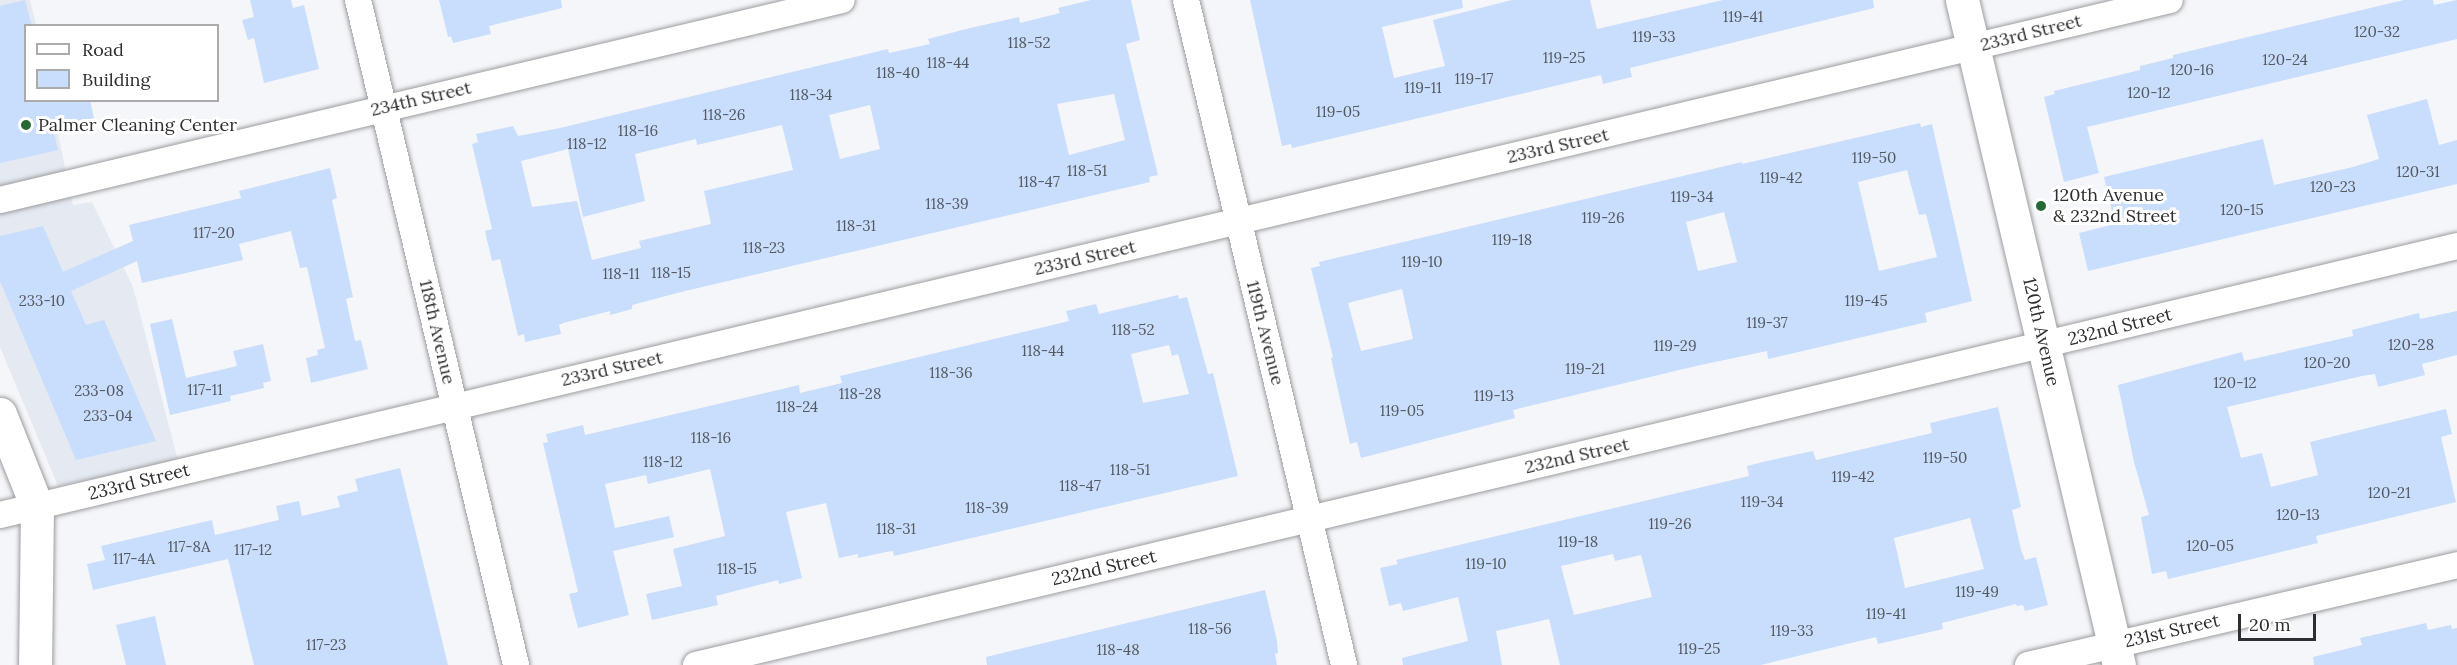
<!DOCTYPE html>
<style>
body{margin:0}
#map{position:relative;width:2457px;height:665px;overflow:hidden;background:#f5f6f9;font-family:Lora,serif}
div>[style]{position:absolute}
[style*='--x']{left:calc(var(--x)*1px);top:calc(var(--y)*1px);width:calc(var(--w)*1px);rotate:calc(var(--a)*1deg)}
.built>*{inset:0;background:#e4e9f2}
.building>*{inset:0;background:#c9ddfc}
.roads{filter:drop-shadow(0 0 2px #9b9d9f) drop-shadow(0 0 2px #9b9d9f)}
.street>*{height:26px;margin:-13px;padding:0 13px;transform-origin:13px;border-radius:13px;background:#fff}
.secondary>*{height:33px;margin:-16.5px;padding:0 16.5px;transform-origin:16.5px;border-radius:16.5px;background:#fff}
.dots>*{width:16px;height:16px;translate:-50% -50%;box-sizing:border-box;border:3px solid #fff;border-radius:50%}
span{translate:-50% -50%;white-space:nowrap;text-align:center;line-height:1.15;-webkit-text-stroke:6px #fff;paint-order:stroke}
.number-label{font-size:15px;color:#545a62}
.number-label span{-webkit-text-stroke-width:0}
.street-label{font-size:18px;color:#2d2e2f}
.poi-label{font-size:18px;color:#2d2e2f}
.left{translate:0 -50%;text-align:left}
.legend{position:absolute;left:24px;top:24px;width:195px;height:78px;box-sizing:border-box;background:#fff;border:2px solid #ababac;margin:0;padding:8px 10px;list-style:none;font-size:18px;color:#2d2e2f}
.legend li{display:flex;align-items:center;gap:12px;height:30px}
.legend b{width:30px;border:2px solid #ababac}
.scale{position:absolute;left:2238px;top:614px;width:78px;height:27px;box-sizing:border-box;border:3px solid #2d2e2f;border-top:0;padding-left:8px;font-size:18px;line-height:21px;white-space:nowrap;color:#2d2e2f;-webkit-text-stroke:4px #fff;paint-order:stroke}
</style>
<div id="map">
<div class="built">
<div style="clip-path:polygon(0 0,30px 0,36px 25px,26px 26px,26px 100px,51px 101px,73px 205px,92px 202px,133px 287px,178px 461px,58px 486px,0 347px)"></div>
</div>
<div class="building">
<div style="clip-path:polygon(25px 0,32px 26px,26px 26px,26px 100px,90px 100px,94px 118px,53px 128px,58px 150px,0 163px,0 6px)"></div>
<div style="clip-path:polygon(250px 0,291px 0,293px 8px,304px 5px,319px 69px,264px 83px,254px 38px,248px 40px,242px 20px,254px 17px)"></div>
<div style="clip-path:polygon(439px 0,561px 0,562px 8px,489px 26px,491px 34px,453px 43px,451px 36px,448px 37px)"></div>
<div style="clip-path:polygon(evenodd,1091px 0,1131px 0,1140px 40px,1126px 44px,1158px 175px,1149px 177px,1150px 182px,681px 292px,632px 305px,632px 309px,610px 315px,610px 311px,563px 323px,559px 325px,561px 334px,525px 342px,524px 334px,518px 336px,500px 259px,492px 261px,485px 231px,492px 229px,472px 144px,478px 142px,476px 134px,513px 126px,518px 136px,560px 128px,888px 49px,889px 53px,930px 44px,928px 39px,966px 29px,1019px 17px,1020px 23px,1060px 13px,1058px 8px,1091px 0,1114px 94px,1125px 140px,1069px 155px,1057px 104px,1114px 94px,1091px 0,870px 105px,880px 149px,840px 159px,829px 115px,870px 105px,1091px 0,782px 125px,793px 170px,704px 191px,711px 224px,639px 241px,641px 248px,592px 260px,577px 201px,532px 207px,521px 161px,568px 149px,583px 217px,645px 201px,635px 154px,696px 139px,697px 145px,782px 125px)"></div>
<div style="clip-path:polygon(1250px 0,1462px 0,1463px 8px,1382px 27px,1394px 78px,1445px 66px,1433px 20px,1512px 0,1590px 0,1597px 29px,1723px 0,1873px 0,1874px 8px,1630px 68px,1632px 77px,1603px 84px,1601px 75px,1292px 148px,1291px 144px,1282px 146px)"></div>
<div style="clip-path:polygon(2404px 0,2433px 0,2434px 5px,2457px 0,2457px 39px,2087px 127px,2099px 173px,2064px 182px,2044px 97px,2055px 94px,2054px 91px,2140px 70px,2140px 66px,2173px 58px,2173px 55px)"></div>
<div style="clip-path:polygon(2427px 99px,2439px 145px,2457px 140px,2457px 184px,2088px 271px,2079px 233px,2115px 224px,2104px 177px,2263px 139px,2274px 185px,2353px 167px,2379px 159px,2367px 115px)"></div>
<div style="clip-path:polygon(evenodd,1920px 123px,1921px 127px,1932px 124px,1972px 301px,1925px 313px,1927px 322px,1768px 359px,1767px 351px,1696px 366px,1513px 410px,1515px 418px,1361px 458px,1357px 442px,1350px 444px,1331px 358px,1333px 357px,1311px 268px,1320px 266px,1319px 262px,1742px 162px,1742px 164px,1920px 123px,1907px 170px,1919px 215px,1926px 214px,1937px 257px,1879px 271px,1858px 182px,1907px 170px,1920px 123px,1724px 212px,1737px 262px,1698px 271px,1686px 222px,1724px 212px,1920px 123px,1402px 289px,1413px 339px,1361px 351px,1348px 303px,1402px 289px)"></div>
<div style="clip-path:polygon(330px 168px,337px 198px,332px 200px,353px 297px,346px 299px,355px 341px,361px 340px,368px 369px,311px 383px,306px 358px,318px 355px,317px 350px,325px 348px,307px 267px,300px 268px,291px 231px,239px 244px,243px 260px,142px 283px,137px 261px,71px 291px,86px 325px,104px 320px,156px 441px,76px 460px,0 281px,0 236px,43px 226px,63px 272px,133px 241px,129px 225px,241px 198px,239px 191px)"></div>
<div style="clip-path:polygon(evenodd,1178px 295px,1179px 299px,1187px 297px,1208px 374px,1213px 373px,1238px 476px,894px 556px,893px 551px,886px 552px,858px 558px,858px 554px,839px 558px,826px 503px,786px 512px,802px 578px,779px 584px,778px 580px,716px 596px,718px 605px,652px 620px,646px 594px,682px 586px,673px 549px,725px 536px,710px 469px,648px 484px,646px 475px,605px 484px,615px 528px,669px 516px,674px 537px,613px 551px,629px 615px,578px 628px,569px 594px,578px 592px,543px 443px,548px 442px,546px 434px,583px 425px,585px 435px,799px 385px,800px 393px,842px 383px,840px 376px,1069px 321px,1066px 311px,1096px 304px,1099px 314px,1178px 295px,1169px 345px,1172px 356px,1178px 354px,1189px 394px,1143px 403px,1131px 354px,1169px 345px)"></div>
<div style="clip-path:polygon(2457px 311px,2457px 355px,2422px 364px,2425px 375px,2378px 387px,2375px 374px,2362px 376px,2227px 407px,2241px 458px,2262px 453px,2271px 487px,2318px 475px,2310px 442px,2446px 409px,2452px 434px,2441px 437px,2456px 502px,2316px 536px,2318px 543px,2219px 567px,2168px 579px,2166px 571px,2152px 574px,2141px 517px,2149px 515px,2134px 462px,2118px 385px,2242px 352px,2244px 361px,2353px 336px,2352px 330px,2419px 313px,2420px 319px)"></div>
<div style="clip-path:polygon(172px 319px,186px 378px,237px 366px,233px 351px,263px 344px,271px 381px,263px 383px,264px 388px,230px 396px,231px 401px,170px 415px,150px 324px)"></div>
<div style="clip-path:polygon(evenodd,1998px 407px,2021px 507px,2012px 510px,2021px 550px,2025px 560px,2036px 557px,2048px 605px,2025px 611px,2023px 605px,2017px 606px,2016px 604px,1942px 623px,1943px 629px,1878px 644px,1876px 637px,1761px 665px,1560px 665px,1549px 619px,1496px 631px,1502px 665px,1403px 665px,1402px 658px,1468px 641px,1458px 597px,1403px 611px,1401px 603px,1389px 606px,1380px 568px,1398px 564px,1396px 560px,1749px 476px,1747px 466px,1767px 461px,1813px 451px,1816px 460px,1932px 433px,1930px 423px,1998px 407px,1970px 518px,1984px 569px,1905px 588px,1894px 538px,1970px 518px,1998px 407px,1613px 554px,1615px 561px,1641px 555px,1652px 597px,1574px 615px,1561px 566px,1613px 554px)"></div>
<div style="clip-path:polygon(400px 468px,448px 665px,254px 665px,228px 559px,93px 590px,87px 564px,105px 560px,101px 546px,212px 520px,215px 535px,279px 520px,276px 506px,299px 501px,302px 516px,340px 507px,337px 496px,358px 491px,355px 479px)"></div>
<div style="clip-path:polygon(1265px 590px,1277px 641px,1278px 653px,1275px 654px,1277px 665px,987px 665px,986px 657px)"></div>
<div style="clip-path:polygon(155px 616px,166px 665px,126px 665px,116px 625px)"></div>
<div style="clip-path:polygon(2426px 623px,2428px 630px,2451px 625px,2452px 629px,2457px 628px,2457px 665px,2314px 665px,2313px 657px,2362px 645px,2360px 638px)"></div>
</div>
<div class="roads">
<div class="street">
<div style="--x:358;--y:0;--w:684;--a:76.63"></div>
<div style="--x:1186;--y:0;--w:684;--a:76.63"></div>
<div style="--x:0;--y:200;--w:865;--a:-13.36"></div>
<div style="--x:0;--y:515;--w:2230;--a:-13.35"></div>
<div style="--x:696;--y:665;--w:1810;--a:-13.38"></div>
<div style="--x:2028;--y:665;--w:441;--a:-13.1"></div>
</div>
<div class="secondary">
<div style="--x:1962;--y:0;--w:683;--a:76.72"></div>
<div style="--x:0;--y:414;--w:100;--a:68.3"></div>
<div style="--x:37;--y:507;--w:158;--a:90.7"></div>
</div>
</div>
<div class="dots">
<div style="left:26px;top:125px;background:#266933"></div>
<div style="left:2041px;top:206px;background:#266933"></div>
</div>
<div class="number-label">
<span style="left:1743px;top:17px">119-41</span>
<span style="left:2377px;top:32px">120-32</span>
<span style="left:1654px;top:37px">119-33</span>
<span style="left:1029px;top:43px">118-52</span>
<span style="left:1564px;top:58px">119-25</span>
<span style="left:2285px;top:60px">120-24</span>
<span style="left:948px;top:63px">118-44</span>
<span style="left:2192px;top:70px">120-16</span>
<span style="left:898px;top:73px">118-40</span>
<span style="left:1474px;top:79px">119-17</span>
<span style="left:1423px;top:88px">119-11</span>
<span style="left:2149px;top:93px">120-12</span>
<span style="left:811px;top:95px">118-34</span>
<span style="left:1338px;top:112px">119-05</span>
<span style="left:724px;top:115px">118-26</span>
<span style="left:638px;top:131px">118-16</span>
<span style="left:587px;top:144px">118-12</span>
<span style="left:1874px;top:158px">119-50</span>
<span style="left:1087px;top:171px">118-51</span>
<span style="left:2418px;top:172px">120-31</span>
<span style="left:1781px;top:178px">119-42</span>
<span style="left:1039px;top:182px">118-47</span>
<span style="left:2333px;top:187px">120-23</span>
<span style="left:1692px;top:197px">119-34</span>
<span style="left:947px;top:204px">118-39</span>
<span style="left:2242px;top:210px">120-15</span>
<span style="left:1603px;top:218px">119-26</span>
<span style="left:856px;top:226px">118-31</span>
<span style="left:214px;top:233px">117-20</span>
<span style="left:1512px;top:240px">119-18</span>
<span style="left:764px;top:248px">118-23</span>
<span style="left:1422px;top:262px">119-10</span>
<span style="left:671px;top:273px">118-15</span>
<span style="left:621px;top:274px">118-11</span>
<span style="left:42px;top:301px">233-10</span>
<span style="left:1866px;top:301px">119-45</span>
<span style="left:1767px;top:323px">119-37</span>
<span style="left:1133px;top:330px">118-52</span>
<span style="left:2411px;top:345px">120-28</span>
<span style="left:1675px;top:346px">119-29</span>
<span style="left:1043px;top:351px">118-44</span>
<span style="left:2327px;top:363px">120-20</span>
<span style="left:1585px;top:369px">119-21</span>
<span style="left:951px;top:373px">118-36</span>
<span style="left:2235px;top:383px">120-12</span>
<span style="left:205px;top:390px">117-11</span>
<span style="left:99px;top:391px">233-08</span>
<span style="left:860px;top:394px">118-28</span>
<span style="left:1494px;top:396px">119-13</span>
<span style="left:797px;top:407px">118-24</span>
<span style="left:1402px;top:411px">119-05</span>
<span style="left:108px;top:416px">233-04</span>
<span style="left:711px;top:438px">118-16</span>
<span style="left:1945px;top:458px">119-50</span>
<span style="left:663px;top:462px">118-12</span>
<span style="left:1130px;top:470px">118-51</span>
<span style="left:1853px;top:477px">119-42</span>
<span style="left:1080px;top:486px">118-47</span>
<span style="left:2389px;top:493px">120-21</span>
<span style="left:1762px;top:502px">119-34</span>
<span style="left:987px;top:508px">118-39</span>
<span style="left:2298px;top:515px">120-13</span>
<span style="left:1670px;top:524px">119-26</span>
<span style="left:896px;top:529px">118-31</span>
<span style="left:1578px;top:542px">119-18</span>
<span style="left:2210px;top:546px">120-05</span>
<span style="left:189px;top:547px">117-8A</span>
<span style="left:253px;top:550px">117-12</span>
<span style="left:134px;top:559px">117-4A</span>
<span style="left:1486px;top:564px">119-10</span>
<span style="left:737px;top:569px">118-15</span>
<span style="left:1977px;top:592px">119-49</span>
<span style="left:1886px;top:614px">119-41</span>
<span style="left:1210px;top:629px">118-56</span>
<span style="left:1792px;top:631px">119-33</span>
<span style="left:326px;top:645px">117-23</span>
<span style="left:1699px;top:649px">119-25</span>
<span style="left:1118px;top:650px">118-48</span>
</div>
<div class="street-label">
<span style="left:2031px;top:33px;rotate:-14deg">233rd Street</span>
<span style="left:421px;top:99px;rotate:-13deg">234th Street</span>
<span style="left:1558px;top:146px;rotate:-13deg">233rd Street</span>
<span style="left:1085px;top:258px;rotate:-13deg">233rd Street</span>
<span style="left:2120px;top:327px;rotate:-14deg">232nd Street</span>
<span style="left:437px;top:332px;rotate:77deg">118th Avenue</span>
<span style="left:2041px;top:332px;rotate:77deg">120th Avenue</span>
<span style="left:1265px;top:333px;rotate:76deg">119th Avenue</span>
<span style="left:612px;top:369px;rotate:-13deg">233rd Street</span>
<span style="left:1577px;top:456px;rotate:-13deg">232nd Street</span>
<span style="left:139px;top:482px;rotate:-14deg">233rd Street</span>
<span style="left:1104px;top:568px;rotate:-13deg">232nd Street</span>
<span style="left:2172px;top:631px;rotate:-13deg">231st Street</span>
</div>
<div class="poi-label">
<span class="left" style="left:38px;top:125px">Palmer Cleaning Center</span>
<span class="left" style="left:2053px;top:206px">120th Avenue<br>&amp; 232nd Street</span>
</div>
<ul class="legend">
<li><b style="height:8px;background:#fff"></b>Road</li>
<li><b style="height:16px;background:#c9ddfc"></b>Building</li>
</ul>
<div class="scale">20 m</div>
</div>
